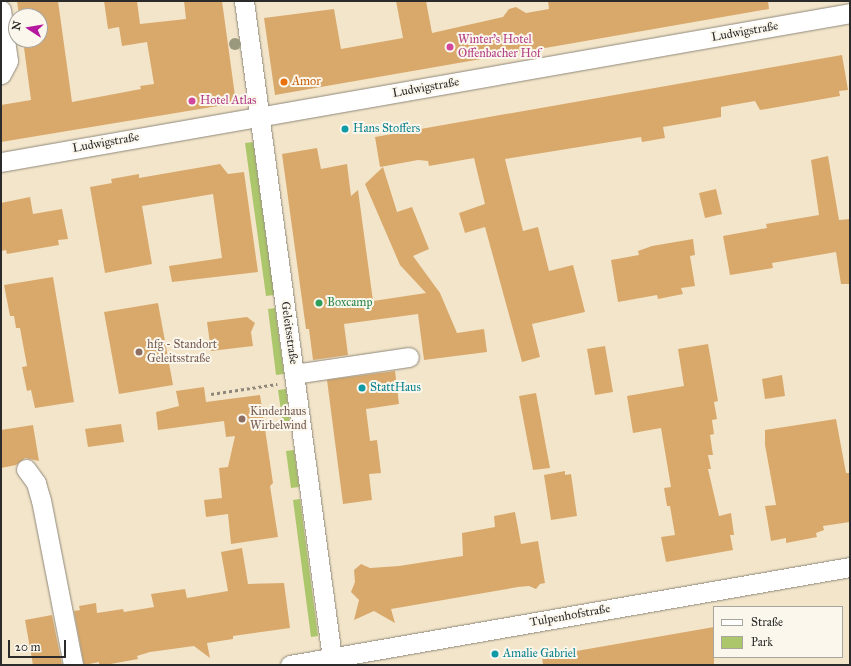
<!DOCTYPE html>
<meta charset="utf-8">
<style>
body{margin:0}
#map{position:relative;width:851px;height:666px;overflow:hidden;background:#f3e5ca;font-family:"IM FELL Great Primer",serif}
div>[style]{position:absolute}
[style*='--x']{left:calc(var(--x)*1px);top:calc(var(--y)*1px);width:calc(var(--w)*1px);rotate:calc(var(--a)*1deg)}
.green>*{inset:0;background:#acc66c}
.building>*{inset:0;background:#d9a96c}
.path>*{height:2.5px;margin-top:-1.25px;transform-origin:0;background:repeating-linear-gradient(90deg,#8f887a 0 3px,transparent 0 6px)}
.roads{filter:drop-shadow(0 0 1px #8f887a) drop-shadow(0 0 1px #8f887a)}
.minor>*{height:19px;margin:-9.5px;padding:0 9.5px;transform-origin:9.5px;border-radius:9.5px;background:#fff}
.trees>*{width:12px;height:12px;margin:-6px;border-radius:50%;background:#9a997d}
.dots>*{width:11px;height:11px;translate:-50% -50%;box-sizing:border-box;border:2px solid #fbf7ec;border-radius:50%}
span{translate:-50% -50%;white-space:nowrap;text-align:center;line-height:1.15;-webkit-text-stroke:4px #fbf7ec;paint-order:stroke}
.street-label{font-size:12px;color:#2b2b2b}
.hotel-label{font-size:12px;color:#b23c85}
.left{translate:0 -50%;text-align:left}
.food-label{font-size:12px;color:#c56008}
.culture-label{font-size:12px;color:#0d838f}
.leisure-label{font-size:12px;color:#27864d}
.education-label{font-size:12px;color:#785e54}
.frame{position:absolute;inset:0;border:2px solid #2b2b2b;pointer-events:none}
.legend{position:absolute;left:713px;top:606px;width:130px;height:52px;box-sizing:border-box;background:#fbf7ec;border:1px solid #a8a59f;margin:0;padding:5px 7px;list-style:none;font-size:12px;color:#2b2b2b}
.legend li{display:flex;align-items:center;gap:8px;height:20px}
.legend b{width:20px;border:1px solid #a8a59f}
.north{position:absolute;left:8px;top:8px;width:40px;height:40px;box-sizing:border-box;background:#fbf7ec;border:1px solid #a8a59f;border-radius:50%;rotate:282deg;font-size:11px;font-weight:700;line-height:16px;text-align:center;color:#2b2b2b}
.north::after{content:'';display:block;margin:auto;width:14px;height:18px;background:#b5179e;clip-path:polygon(50% 0,100% 100%,50% 72%,0 100%)}
.scale{position:absolute;left:8px;top:640px;width:58px;height:18px;box-sizing:border-box;border:2px solid #2b2b2b;border-top:0;padding-left:5px;font-size:12px;line-height:14px;white-space:nowrap;color:#2b2b2b;-webkit-text-stroke:3px #fbf7ec;paint-order:stroke}
</style>
<div id="map">
<div class="green">
<div style="clip-path:polygon(253px 142px,274px 295px,266px 296px,245px 143px)"></div>
<div style="clip-path:polygon(275px 308px,284px 374px,276px 375px,268px 309px)"></div>
<div style="clip-path:polygon(286px 389px,290px 424px,283px 425px,278px 390px)"></div>
<div style="clip-path:polygon(294px 450px,299px 487px,291px 488px,286px 451px)"></div>
<div style="clip-path:polygon(300px 499px,318px 636px,311px 637px,293px 500px)"></div>
</div>
<div class="building">
<div style="clip-path:polygon(17px 1px,58px 1px,72px 102px,141px 89px,140px 86px,154px 84px,147px 42px,122px 46px,119px 27px,108px 29px,104px 1px,137px 1px,140px 24px,186px 19px,184px 1px,222px 1px,236px 103px,1px 142px,1px 105px,31px 100px,23px 40px,40px 40px,40px 16px,19px 16px)"></div>
<div style="clip-path:polygon(396px 1px,426px 1px,432px 33px,503px 17px,509px 9px,516px 7px,526px 13px,549px 9px,548px 1px,768px 1px,769px 9px,275px 95px,264px 18px,334px 9px,341px 49px,403px 38px)"></div>
<div style="clip-path:polygon(842px 55px,848px 90px,839px 91px,840px 96px,760px 110px,755px 101px,721px 107px,721px 117px,663px 127px,665px 138px,642px 142px,641px 137px,505px 159px,523px 231px,538px 227px,549px 271px,573px 265px,585px 312px,532px 324px,540px 357px,522px 362px,485px 227px,465px 233px,459px 213px,485px 204px,474px 158px,429px 166px,428px 161px,418px 160px,380px 167px,375px 137px)"></div>
<div style="clip-path:polygon(317px 148px,321px 169px,347px 164px,351px 196px,358px 190px,373px 301px,426px 293px,400px 265px,365px 184px,383px 167px,397px 212px,412px 207px,429px 249px,413px 256px,440px 293px,457px 333px,484px 329px,487px 352px,424px 360px,418px 314px,344px 324px,348px 355px,313px 360px,309px 329px,306px 329px,282px 154px)"></div>
<div style="clip-path:polygon(828px 156px,839px 220px,850px 219px,850px 284px,841px 284px,836px 252px,772px 263px,773px 268px,730px 275px,723px 236px,767px 228px,766px 224px,819px 215px,811px 160px)"></div>
<div style="clip-path:polygon(220px 164px,228px 174px,244px 172px,258px 272px,172px 282px,169px 266px,222px 258px,213px 194px,142px 206px,152px 264px,105px 273px,90px 187px,112px 183px,111px 179px,139px 174px,139px 178px)"></div>
<div style="clip-path:polygon(716px 189px,722px 214px,705px 218px,699px 193px)"></div>
<div style="clip-path:polygon(30px 197px,33px 214px,62px 209px,68px 239px,58px 240px,59px 245px,7px 254px,6px 250px,1px 251px,1px 203px)"></div>
<div style="clip-path:polygon(693px 239px,695px 255px,690px 256px,695px 286px,681px 288px,683px 294px,658px 299px,657px 295px,618px 302px,611px 260px,639px 255px,638px 251px,652px 246px)"></div>
<div style="clip-path:polygon(53px 277px,74px 402px,35px 408px,31px 390px,27px 391px,22px 367px,27px 366px,20px 328px,16px 328px,14px 316px,10px 316px,4px 285px)"></div>
<div style="clip-path:polygon(158px 303px,173px 385px,119px 394px,104px 312px)"></div>
<div style="clip-path:polygon(247px 317px,255px 323px,251px 332px,253px 346px,211px 351px,207px 322px)"></div>
<div style="clip-path:polygon(708px 344px,718px 401px,714px 402px,717px 419px,712px 420px,714px 434px,710px 435px,713px 455px,708px 455px,711px 469px,708px 469px,719px 516px,731px 513px,734px 535px,730px 535px,733px 550px,666px 562px,661px 537px,675px 535px,670px 506px,667px 506px,664px 488px,671px 487px,661px 428px,633px 433px,627px 396px,684px 386px,678px 349px)"></div>
<div style="clip-path:polygon(605px 346px,613px 392px,595px 395px,587px 349px)"></div>
<div style="clip-path:polygon(395px 371px,399px 404px,366px 409px,370px 441px,377px 440px,381px 473px,369px 474px,372px 500px,343px 504px,327px 380px)"></div>
<div style="clip-path:polygon(782px 375px,785px 396px,765px 399px,762px 379px)"></div>
<div style="clip-path:polygon(204px 387px,206px 402px,260px 395px,273px 483px,270px 486px,278px 537px,231px 544px,228px 514px,206px 517px,204px 500px,222px 498px,219px 468px,228px 467px,235px 436px,226px 437px,224px 421px,158px 430px,156px 412px,179px 406px,176px 391px)"></div>
<div style="clip-path:polygon(536px 393px,550px 468px,533px 470px,519px 396px)"></div>
<div style="clip-path:polygon(836px 419px,846px 473px,850px 473px,850px 522px,823px 526px,824px 530px,816px 533px,817px 537px,786px 543px,786px 538px,771px 541px,765px 506px,776px 505px,765px 445px,765px 430px)"></div>
<div style="clip-path:polygon(121px 424px,124px 442px,88px 447px,85px 429px)"></div>
<div style="clip-path:polygon(33px 425px,39px 461px,25px 458px,16px 465px,1px 468px,1px 430px)"></div>
<div style="clip-path:polygon(565px 471px,565px 475px,571px 474px,577px 516px,551px 520px,544px 475px)"></div>
<div style="clip-path:polygon(515px 512px,521px 544px,538px 541px,545px 583px,540px 584px,536px 589px,529px 586px,518px 587px,391px 609px,395px 623px,374px 611px,354px 620px,359px 600px,351px 592px,355px 582px,354px 570px,361px 564px,370px 568px,399px 566px,463px 556px,462px 533px,495px 527px,494px 516px)"></div>
<div style="clip-path:polygon(242px 548px,248px 584px,284px 583px,290px 628px,233px 636px,233px 639px,207px 643px,210px 658px,194px 646px,150px 652px,137px 656px,138px 659px,105px 665px,99px 665px,99px 662px,84px 665px,74px 611px,80px 610px,79px 606px,96px 603px,97px 613px,123px 609px,124px 612px,154px 607px,151px 594px,185px 589px,187px 598px,228px 591px,221px 552px)"></div>
<div style="clip-path:polygon(52px 615px,62px 665px,33px 665px,25px 620px)"></div>
<div style="clip-path:polygon(714px 627px,714px 665px,543px 665px,542px 657px)"></div>
</div>
<div class="path">
<div style="--x:211;--y:394;--w:67;--a:-8.6"></div>
</div>
<div class="roads">
<div class="minor">
<div style="--x:244;--y:1;--w:670;--a:82.37"></div>
<div style="--x:1;--y:10;--w:51;--a:82.2"></div>
<div style="--x:8;--y:61;--w:15;--a:118"></div>
<div style="--x:1;--y:162;--w:862;--a:-9.95"></div>
<div style="--x:294;--y:374;--w:116;--a:-8.4"></div>
<div style="--x:26;--y:469;--w:17;--a:54"></div>
<div style="--x:36;--y:483;--w:18;--a:74"></div>
<div style="--x:41;--y:500;--w:168;--a:79"></div>
<div style="--x:290;--y:665;--w:569;--a:-9.93"></div>
</div>
</div>
<div class="trees">
<div style="left:235px;top:44px"></div>
</div>
<div class="dots">
<div style="left:450px;top:47px;background:#d1479c"></div>
<div style="left:284px;top:82px;background:#e8710a"></div>
<div style="left:192px;top:101px;background:#d1479c"></div>
<div style="left:345px;top:129px;background:#0f9aa8"></div>
<div style="left:319px;top:303px;background:#2e9e5b"></div>
<div style="left:139px;top:352px;background:#8d6e63"></div>
<div style="left:362px;top:388px;background:#0f9aa8"></div>
<div style="left:242px;top:419px;background:#8d6e63"></div>
<div style="left:495px;top:654px;background:#0f9aa8"></div>
</div>
<div class="street-label">
<span style="left:745px;top:32px;rotate:-10deg">Ludwigstraße</span>
<span style="left:426px;top:88px;rotate:-10deg">Ludwigstraße</span>
<span style="left:106px;top:143px;rotate:-10deg">Ludwigstraße</span>
<span style="left:289px;top:333px;rotate:82deg">Geleitsstraße</span>
<span style="left:570px;top:616px;rotate:-10deg">Tulpenhofstraße</span>
</div>
<div class="hotel-label">
<span class="left" style="left:458px;top:47px">Winter's Hotel<br>Offenbacher Hof</span>
<span class="left" style="left:200px;top:101px">Hotel Atlas</span>
</div>
<div class="food-label">
<span class="left" style="left:292px;top:82px">Amor</span>
</div>
<div class="culture-label">
<span class="left" style="left:353px;top:129px">Hans Stoffers</span>
<span class="left" style="left:370px;top:388px">StattHaus</span>
<span class="left" style="left:503px;top:654px">Amalie Gabriel</span>
</div>
<div class="leisure-label">
<span class="left" style="left:327px;top:303px">Boxcamp</span>
</div>
<div class="education-label">
<span class="left" style="left:147px;top:352px">hfg - Standort<br>Geleitsstraße</span>
<span class="left" style="left:250px;top:419px">Kinderhaus<br>Wirbelwind</span>
</div>
<div class="frame"></div>
<ul class="legend">
<li><b style="height:5px;background:#fff"></b>Straße</li>
<li><b style="height:11px;background:#acc66c"></b>Park</li>
</ul>
<div class="north">N</div>
<div class="scale">20 m</div>
</div>
